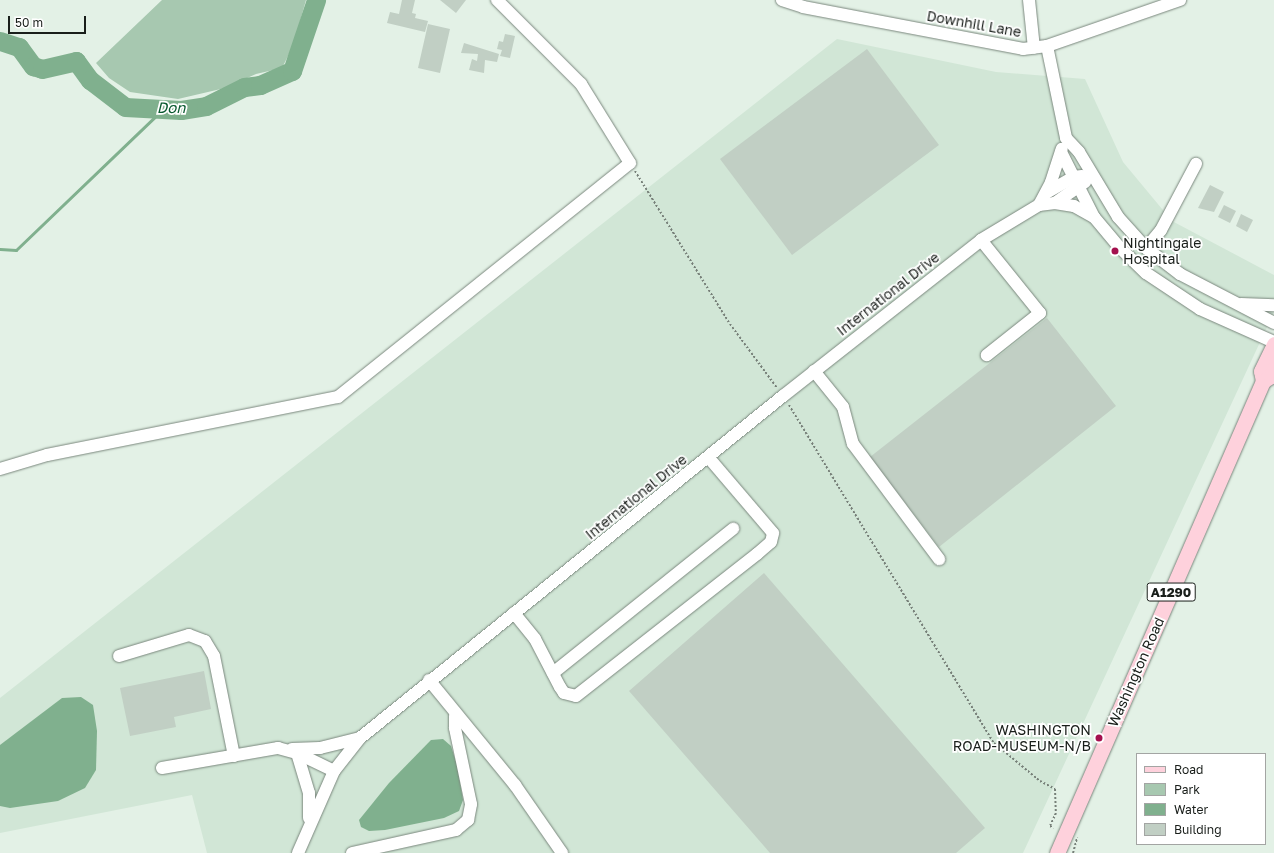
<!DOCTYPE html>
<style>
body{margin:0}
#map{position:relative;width:1274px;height:853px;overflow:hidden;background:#e3f1e6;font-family:"Golos Text",sans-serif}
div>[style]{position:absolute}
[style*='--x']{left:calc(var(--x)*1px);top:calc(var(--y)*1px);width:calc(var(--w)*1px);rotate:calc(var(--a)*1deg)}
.built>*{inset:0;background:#d1e6d6}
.green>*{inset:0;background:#a7c8b0}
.water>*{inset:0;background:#80b08e}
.stream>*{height:3px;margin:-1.5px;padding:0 1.5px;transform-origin:1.5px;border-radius:1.5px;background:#80b08e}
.river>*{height:19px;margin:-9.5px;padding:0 9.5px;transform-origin:9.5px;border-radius:9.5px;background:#80b08e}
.building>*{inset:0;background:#c1cfc4}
.path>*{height:2px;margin-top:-1px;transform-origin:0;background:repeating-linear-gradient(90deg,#778079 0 2px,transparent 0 4px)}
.roads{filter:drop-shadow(0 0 1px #7a877d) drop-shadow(0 0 1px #7a877d)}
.minor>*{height:12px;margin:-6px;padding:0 6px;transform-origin:6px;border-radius:6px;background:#fff}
.major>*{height:15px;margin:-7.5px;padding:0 7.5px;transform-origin:7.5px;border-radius:7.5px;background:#fed1dc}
.dots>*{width:11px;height:11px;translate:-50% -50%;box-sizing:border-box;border:2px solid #fff;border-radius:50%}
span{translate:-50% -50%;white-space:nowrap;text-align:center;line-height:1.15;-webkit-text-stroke:3.5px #fff;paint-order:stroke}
.shield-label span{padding:1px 3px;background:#fff;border:1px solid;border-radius:3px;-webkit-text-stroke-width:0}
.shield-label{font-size:13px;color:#191e1a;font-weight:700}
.street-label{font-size:14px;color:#191e1a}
.poi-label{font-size:14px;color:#191e1a}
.left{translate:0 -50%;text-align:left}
.right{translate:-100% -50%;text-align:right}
.water-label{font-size:15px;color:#09592f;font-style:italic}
.legend{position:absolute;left:1136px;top:753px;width:130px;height:92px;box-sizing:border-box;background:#fff;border:1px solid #a3a5a3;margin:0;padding:5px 7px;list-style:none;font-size:12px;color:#191e1a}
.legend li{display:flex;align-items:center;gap:8px;height:20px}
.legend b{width:20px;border:1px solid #a3a5a3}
.scale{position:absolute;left:8px;top:16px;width:78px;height:18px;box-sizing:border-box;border:2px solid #191e1a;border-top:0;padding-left:5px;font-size:12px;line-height:14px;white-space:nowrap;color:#191e1a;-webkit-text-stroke:3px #fff;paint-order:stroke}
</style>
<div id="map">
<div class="built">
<div style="clip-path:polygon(837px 39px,996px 72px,1085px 79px,1123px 162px,1172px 221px,1274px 275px,1274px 312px,1023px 853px,207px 853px,192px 795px,0 833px,0 698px)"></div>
</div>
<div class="green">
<div style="clip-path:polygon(162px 0,306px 0,293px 46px,282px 68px,256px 74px,225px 88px,178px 99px,130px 92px,109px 78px,96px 63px)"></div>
</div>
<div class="water">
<div style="clip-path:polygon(81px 697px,93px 705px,97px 731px,96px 770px,85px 788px,58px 801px,10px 808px,0 806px,0 745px,62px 698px)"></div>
<div style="clip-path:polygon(443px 739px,451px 746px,457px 765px,463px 800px,459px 811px,444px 818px,385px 830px,369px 831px,361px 827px,359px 820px,389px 783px,431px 740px)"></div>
</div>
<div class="stream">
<div style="--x:0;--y:249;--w:16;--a:4"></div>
<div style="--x:16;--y:250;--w:201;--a:-43.8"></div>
</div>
<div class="river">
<div style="--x:0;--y:41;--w:20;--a:18"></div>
<div style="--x:19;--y:47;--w:24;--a:54"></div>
<div style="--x:33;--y:66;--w:9;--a:18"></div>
<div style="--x:42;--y:69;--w:35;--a:-13"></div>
<div style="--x:76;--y:61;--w:24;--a:54"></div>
<div style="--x:90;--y:80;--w:44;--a:37.6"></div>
<div style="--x:125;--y:107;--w:56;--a:3.1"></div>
<div style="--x:181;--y:110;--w:25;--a:-9"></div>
<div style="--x:206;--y:106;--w:42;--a:-26.6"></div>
<div style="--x:244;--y:87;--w:16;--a:-7"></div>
<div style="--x:260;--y:85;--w:35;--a:-24"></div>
<div style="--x:292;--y:71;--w:75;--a:-71.3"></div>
</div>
<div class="building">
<div style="clip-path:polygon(402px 0,415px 0,412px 13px,416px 14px,415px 18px,428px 21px,425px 32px,387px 23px,390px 12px,399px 14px)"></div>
<div style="clip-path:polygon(440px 0,466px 0,456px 13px)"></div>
<div style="clip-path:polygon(428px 24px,450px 29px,440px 73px,418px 68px)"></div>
<div style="clip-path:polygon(505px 34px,515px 36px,510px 58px,500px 56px,502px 50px,497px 49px,499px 41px,503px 42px)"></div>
<div style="clip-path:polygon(464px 43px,499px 54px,497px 62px,485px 60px,484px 73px,469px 70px,472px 59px,477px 61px,478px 54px,461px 53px)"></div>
<div style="clip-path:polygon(867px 49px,939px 145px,792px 255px,720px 159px)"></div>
<div style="clip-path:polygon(1210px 185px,1224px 192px,1214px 212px,1198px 208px)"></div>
<div style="clip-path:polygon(1224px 205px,1236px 211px,1230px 223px,1218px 217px)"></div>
<div style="clip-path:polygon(1241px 214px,1253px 220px,1247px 232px,1236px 226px)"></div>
<div style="clip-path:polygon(1047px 318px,1116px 406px,939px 547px,870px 457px)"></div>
<div style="clip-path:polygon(764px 573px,985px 828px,956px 853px,770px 853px,629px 691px)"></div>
<div style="clip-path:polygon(204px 671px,211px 709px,174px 717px,176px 727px,130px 736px,120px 688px)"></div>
</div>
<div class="path">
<div style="--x:635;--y:171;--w:180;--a:58.2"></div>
<div style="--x:730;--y:324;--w:79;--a:53.7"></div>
<div style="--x:789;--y:405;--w:395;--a:58.8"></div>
<div style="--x:994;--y:743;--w:60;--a:39.6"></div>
<div style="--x:1040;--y:781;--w:17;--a:28"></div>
<div style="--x:1055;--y:789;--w:24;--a:88"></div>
<div style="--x:1056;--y:813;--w:14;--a:115"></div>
<div style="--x:1050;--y:826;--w:4;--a:27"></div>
<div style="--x:1073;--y:853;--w:16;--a:-75"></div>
</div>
<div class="roads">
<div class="minor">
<div style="--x:782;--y:0;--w:22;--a:18"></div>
<div style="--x:803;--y:7;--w:224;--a:10.8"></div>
<div style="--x:1023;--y:49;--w:24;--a:-7"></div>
<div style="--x:1047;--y:46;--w:141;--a:-19.1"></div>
<div style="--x:1029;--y:0;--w:48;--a:84.1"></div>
<div style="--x:1047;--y:46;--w:94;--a:78.3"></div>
<div style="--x:1066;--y:138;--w:19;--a:47"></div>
<div style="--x:1079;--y:152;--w:76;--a:59"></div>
<div style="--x:1118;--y:217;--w:42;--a:47.9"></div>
<div style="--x:1146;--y:248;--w:43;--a:37.4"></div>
<div style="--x:1180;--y:274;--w:106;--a:27.5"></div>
<div style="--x:1061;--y:152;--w:73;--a:63.1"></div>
<div style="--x:1094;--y:217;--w:38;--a:50"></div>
<div style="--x:1118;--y:246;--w:39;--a:44"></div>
<div style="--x:1146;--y:273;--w:65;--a:33.7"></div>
<div style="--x:1200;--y:309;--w:81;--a:24"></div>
<div style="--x:1046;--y:193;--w:32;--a:-30"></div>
<div style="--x:1074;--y:177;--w:8;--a:-7"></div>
<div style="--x:1055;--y:203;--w:37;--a:-35"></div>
<div style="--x:1039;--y:205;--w:26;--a:-62"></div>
<div style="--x:1051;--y:182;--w:35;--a:-72"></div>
<div style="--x:981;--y:240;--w:94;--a:51.1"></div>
<div style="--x:1040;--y:313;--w:68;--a:141.6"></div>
<div style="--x:1146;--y:248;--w:23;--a:-50"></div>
<div style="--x:1161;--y:230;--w:75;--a:-62.1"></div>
<div style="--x:1241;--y:304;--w:33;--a:2"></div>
<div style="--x:814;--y:371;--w:46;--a:51.1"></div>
<div style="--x:843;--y:407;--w:38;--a:75"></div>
<div style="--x:853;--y:444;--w:144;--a:53.2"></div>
<div style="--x:0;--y:469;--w:49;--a:-16.6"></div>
<div style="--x:47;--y:455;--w:297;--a:-11.3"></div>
<div style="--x:338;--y:397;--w:374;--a:-38.7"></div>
<div style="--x:630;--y:163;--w:93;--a:-121.8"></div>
<div style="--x:581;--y:84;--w:119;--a:-135"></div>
<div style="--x:514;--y:613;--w:33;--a:51"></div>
<div style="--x:535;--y:639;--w:54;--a:62.5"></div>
<div style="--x:560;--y:687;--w:7;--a:56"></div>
<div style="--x:564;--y:693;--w:12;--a:14"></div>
<div style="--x:576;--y:696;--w:230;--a:-38.1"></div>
<div style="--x:757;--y:554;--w:18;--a:-41"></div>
<div style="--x:771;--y:542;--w:9;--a:-77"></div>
<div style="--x:773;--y:533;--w:99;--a:-130.5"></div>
<div style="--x:119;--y:656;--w:73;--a:-16.7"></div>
<div style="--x:189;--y:635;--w:17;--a:21"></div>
<div style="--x:205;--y:641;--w:17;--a:59"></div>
<div style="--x:214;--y:656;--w:102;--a:78.7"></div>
<div style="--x:553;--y:673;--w:231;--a:-38.7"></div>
<div style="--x:429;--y:680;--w:136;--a:50.7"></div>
<div style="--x:515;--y:785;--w:83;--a:55.3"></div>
<div style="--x:292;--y:749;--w:28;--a:-2"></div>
<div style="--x:320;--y:748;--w:41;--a:-14"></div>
<div style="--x:297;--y:753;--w:42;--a:73.3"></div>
<div style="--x:309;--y:793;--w:25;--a:90"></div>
<div style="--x:162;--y:768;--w:118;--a:-9.8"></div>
<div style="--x:278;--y:748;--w:20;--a:15"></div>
<div style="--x:297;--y:753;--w:41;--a:25.9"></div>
<div style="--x:298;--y:853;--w:90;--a:-66.3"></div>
<div style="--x:334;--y:771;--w:42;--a:-51.8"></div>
<div style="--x:360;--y:738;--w:544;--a:-38.96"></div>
<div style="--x:783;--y:396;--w:252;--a:-38.2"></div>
<div style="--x:981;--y:240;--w:68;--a:-31.1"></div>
<div style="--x:1039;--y:205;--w:16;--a:-7"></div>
<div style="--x:1055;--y:203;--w:19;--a:9"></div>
<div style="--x:1074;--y:206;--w:23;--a:29"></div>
<div style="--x:352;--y:853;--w:107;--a:-12.5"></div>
<div style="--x:456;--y:830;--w:16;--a:-40"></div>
<div style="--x:468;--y:820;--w:16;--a:-79"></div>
<div style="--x:471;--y:804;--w:78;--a:-101.9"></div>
<div style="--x:455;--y:728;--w:12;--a:-90"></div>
</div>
<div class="major">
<div style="--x:1263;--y:381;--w:10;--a:-101"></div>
<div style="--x:1261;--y:371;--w:30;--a:-64"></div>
<div style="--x:1057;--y:853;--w:515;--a:-66.42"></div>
<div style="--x:1263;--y:381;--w:9;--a:-32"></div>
<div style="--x:1271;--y:376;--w:8;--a:-67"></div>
</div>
</div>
<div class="dots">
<div style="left:1115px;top:251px;background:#a4104e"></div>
<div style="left:1099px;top:738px;background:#a4104e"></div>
</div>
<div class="shield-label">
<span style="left:1171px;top:592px">A1290</span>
</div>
<div class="street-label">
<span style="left:974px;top:24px;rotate:10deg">Downhill Lane</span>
<span style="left:888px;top:294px;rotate:-38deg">International Drive</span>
<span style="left:636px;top:497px;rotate:-39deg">International Drive</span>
<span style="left:1136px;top:672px;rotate:-66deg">Washington Road</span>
</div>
<div class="poi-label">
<span class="left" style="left:1123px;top:251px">Nightingale<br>Hospital</span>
<span class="right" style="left:1091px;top:738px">WASHINGTON<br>ROAD-MUSEUM-N/B</span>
</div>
<div class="water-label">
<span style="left:171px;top:108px">Don</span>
</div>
<ul class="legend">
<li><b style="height:5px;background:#fed1dc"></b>Road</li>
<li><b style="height:11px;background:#a7c8b0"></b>Park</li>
<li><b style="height:11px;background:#80b08e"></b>Water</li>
<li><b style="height:11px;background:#c1cfc4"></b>Building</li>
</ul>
<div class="scale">50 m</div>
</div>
